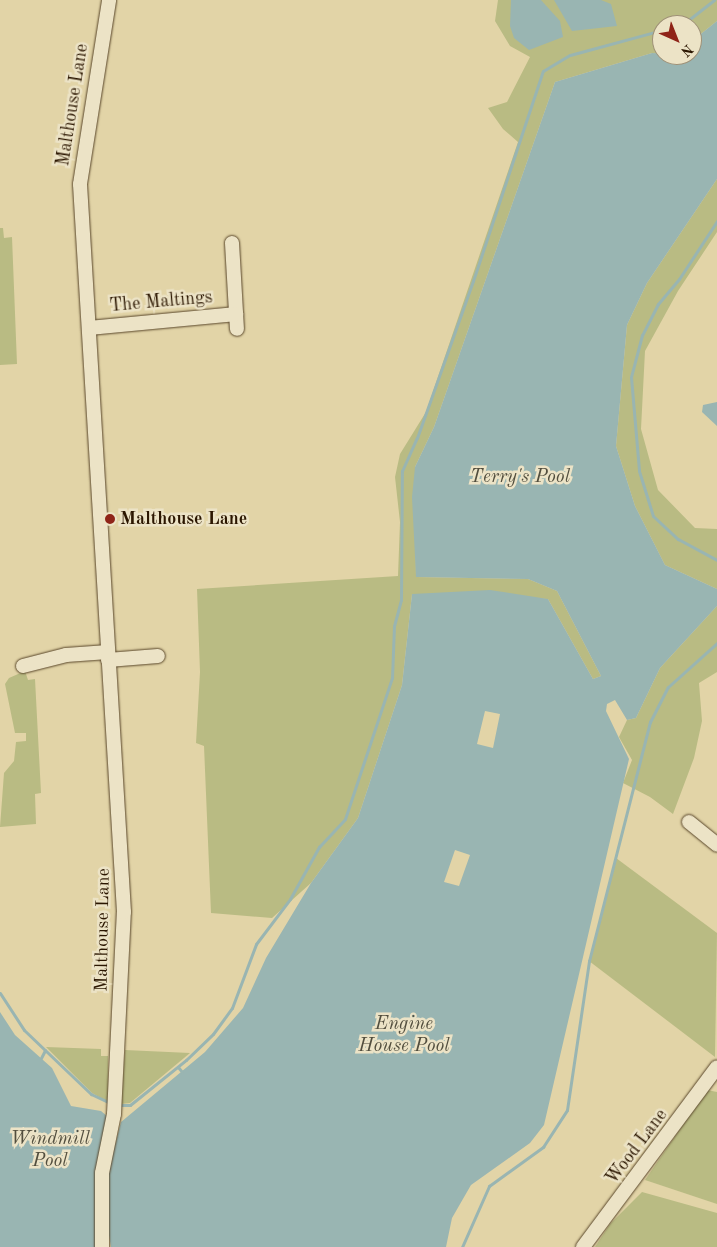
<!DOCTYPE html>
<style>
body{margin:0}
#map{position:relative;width:717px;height:1247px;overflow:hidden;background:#e2d4a7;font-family:"Old Standard TT",serif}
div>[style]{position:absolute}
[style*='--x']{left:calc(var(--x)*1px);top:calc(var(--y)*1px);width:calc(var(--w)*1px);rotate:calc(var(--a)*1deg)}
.green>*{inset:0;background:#b9bb83}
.water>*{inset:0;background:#99b5b2}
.stream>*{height:3px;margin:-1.5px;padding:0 1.5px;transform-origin:1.5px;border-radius:1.5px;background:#99b5b2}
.roads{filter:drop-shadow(0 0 1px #59462a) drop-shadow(0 0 1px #59462a)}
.minor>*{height:14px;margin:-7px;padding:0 7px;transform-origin:7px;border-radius:7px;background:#ece3c6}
.dots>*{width:14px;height:14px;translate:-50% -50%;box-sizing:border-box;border:2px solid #ece3c6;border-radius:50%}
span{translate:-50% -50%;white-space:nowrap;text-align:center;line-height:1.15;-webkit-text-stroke:5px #ece3c6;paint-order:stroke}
.street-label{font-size:18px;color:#2b1600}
.poi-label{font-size:18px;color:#2b1600;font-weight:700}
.left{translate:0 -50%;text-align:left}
.water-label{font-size:19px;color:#524e3e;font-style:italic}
.north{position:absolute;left:652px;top:15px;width:50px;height:50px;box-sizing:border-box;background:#ece3c6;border:1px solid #9f9177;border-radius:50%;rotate:136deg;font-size:14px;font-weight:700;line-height:20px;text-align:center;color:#2b1600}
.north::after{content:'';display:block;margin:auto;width:18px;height:22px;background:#8f2418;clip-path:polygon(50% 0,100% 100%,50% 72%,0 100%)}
</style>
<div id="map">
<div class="green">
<div style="clip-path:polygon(498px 0,717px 0,717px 21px,692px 41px,692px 25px,662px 25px,662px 54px,652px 53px,555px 82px,434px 427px,415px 467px,416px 577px,528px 579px,557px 591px,601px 676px,593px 679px,548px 599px,412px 594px,402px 685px,358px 818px,311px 883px,272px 918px,211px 913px,204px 746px,196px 743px,200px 672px,197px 589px,398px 576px,400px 522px,395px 477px,400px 454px,426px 412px,518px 142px,503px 129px,488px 108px,507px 102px,530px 57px,510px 46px,495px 21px)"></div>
<div style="clip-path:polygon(717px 179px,717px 232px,678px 291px,645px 351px,641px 429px,658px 490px,695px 528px,717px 529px,717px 589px,665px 565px,635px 506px,616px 446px,627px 325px,647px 283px)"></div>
<div style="clip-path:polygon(0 228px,3px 228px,4px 238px,12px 237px,17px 364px,0 365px)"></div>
<div style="clip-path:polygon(717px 606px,717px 672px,699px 683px,702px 721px,694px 758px,673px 814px,650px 797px,623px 783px,632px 760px,619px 737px,627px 720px,636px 718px,660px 668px)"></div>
<div style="clip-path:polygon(25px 671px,28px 680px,35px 679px,41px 793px,35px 794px,36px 824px,0 827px,4px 773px,14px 761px,16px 742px,26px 741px,26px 733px,15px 733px,5px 684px,9px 678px)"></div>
<div style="clip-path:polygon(616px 858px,717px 933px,715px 1057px,589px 961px)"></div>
<div style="clip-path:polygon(46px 1047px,101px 1049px,101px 1056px,108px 1056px,108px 1102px,92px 1093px)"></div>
<div style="clip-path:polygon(125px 1050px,190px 1053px,130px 1103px,121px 1104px)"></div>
<div style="clip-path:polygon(707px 1090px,717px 1092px,717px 1204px,645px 1180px)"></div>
<div style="clip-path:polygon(642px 1192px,717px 1213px,717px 1247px,595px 1247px,610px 1224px)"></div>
</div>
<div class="water">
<div style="clip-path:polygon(511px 0,541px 0,560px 21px,563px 37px,529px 50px,514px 38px,510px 26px)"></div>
<div style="clip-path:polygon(554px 0,601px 0,611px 4px,617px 26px,572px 31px)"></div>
<div style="clip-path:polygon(evenodd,717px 21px,717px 179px,647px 283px,627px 325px,616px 446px,635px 506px,665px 565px,717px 589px,717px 606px,660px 668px,636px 718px,627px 720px,615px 700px,607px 704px,606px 711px,629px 759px,544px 1125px,530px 1143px,471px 1185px,452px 1218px,446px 1247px,111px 1247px,107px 1224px,109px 1168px,121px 1122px,205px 1052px,243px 1008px,266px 958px,311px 883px,358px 818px,402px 685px,412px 594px,490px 590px,548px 599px,593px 679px,601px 676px,557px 591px,528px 579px,416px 577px,412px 497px,415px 467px,434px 427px,555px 82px,652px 53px,692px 55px,692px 41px,717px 21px,485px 711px,500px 714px,493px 748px,477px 744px,485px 711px,717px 21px,455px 850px,470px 855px,459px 886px,444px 882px,455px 850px)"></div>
<div style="clip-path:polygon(717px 402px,717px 426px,702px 412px,703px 405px)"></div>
<div style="clip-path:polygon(0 1012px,15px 1035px,52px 1068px,71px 1106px,101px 1111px,108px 1117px,95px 1179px,97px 1247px,0 1247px)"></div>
</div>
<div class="stream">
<div style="--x:682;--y:25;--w:41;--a:-38"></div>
<div style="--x:717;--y:221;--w:69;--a:123.2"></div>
<div style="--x:679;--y:279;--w:33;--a:130"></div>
<div style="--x:658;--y:304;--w:35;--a:117"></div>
<div style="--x:642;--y:335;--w:43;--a:104.7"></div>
<div style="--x:631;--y:377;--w:94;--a:85.1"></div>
<div style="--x:639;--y:471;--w:47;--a:72.7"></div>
<div style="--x:653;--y:516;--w:34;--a:43"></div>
<div style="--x:678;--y:539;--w:44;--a:28.3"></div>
<div style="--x:0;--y:993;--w:44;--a:57"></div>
<div style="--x:24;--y:1030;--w:93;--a:43.7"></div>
<div style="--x:91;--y:1094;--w:21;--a:25"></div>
<div style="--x:41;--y:1058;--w:9;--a:-63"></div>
<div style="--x:178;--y:1067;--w:6;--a:51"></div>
<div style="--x:118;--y:1105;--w:12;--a:0"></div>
<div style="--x:130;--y:1105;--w:72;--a:-38.8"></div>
<div style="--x:186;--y:1060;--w:37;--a:-44"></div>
<div style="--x:213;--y:1034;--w:32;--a:-54"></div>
<div style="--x:232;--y:1008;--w:68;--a:-69.4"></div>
<div style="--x:256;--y:944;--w:56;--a:-52.9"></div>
<div style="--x:290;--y:899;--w:60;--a:-60.9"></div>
<div style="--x:319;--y:847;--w:38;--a:-47"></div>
<div style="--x:345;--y:819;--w:149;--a:-71.6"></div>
<div style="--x:392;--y:678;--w:52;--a:-87.8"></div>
<div style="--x:394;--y:626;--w:27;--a:-75"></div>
<div style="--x:401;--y:600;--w:129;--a:-89.6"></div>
<div style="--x:402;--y:471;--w:36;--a:-66"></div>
<div style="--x:417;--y:438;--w:167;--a:-70.4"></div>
<div style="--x:473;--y:281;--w:221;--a:-71.6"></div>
<div style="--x:543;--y:71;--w:31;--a:-31"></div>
<div style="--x:570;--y:55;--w:95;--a:-15.2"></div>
<div style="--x:462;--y:1247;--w:67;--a:-66.1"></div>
<div style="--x:489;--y:1186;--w:67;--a:-35.8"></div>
<div style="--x:543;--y:1147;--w:44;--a:-57"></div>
<div style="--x:567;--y:1110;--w:151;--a:-81.6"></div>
<div style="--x:589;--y:961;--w:247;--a:-75.7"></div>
<div style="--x:650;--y:722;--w:39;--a:-63"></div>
<div style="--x:668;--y:687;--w:66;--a:-41.9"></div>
</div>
<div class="roads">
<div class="minor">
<div style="--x:232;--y:243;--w:86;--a:86.7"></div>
<div style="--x:89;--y:328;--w:148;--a:-5.4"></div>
<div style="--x:108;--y:660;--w:50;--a:-4.6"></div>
<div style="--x:23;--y:666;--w:44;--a:-14.3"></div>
<div style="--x:66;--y:655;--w:42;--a:-4.1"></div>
<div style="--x:689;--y:822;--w:36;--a:39"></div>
<div style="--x:102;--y:1247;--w:74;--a:-90"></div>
<div style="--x:102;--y:1173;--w:60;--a:-78.5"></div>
<div style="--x:114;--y:1114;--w:202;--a:-87.2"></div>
<div style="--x:124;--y:912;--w:729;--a:-93.46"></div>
<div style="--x:80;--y:184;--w:186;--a:-81"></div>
<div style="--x:583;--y:1247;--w:224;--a:-53.3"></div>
</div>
</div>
<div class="dots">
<div style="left:110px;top:519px;background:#8f2418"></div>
</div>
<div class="street-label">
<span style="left:73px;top:105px;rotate:-81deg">Malthouse Lane</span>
<span style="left:161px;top:302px;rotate:-5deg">The Maltings</span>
<span style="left:103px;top:930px;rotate:-89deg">Malthouse Lane</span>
<span style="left:637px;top:1147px;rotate:-53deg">Wood Lane</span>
</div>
<div class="poi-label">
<span class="left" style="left:120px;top:519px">Malthouse Lane</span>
</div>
<div class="water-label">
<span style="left:520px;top:478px">Terry's Pool</span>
<span style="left:404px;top:1036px">Engine<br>House Pool</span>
<span style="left:50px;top:1151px">Windmill<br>Pool</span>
</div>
<div class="north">N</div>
</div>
